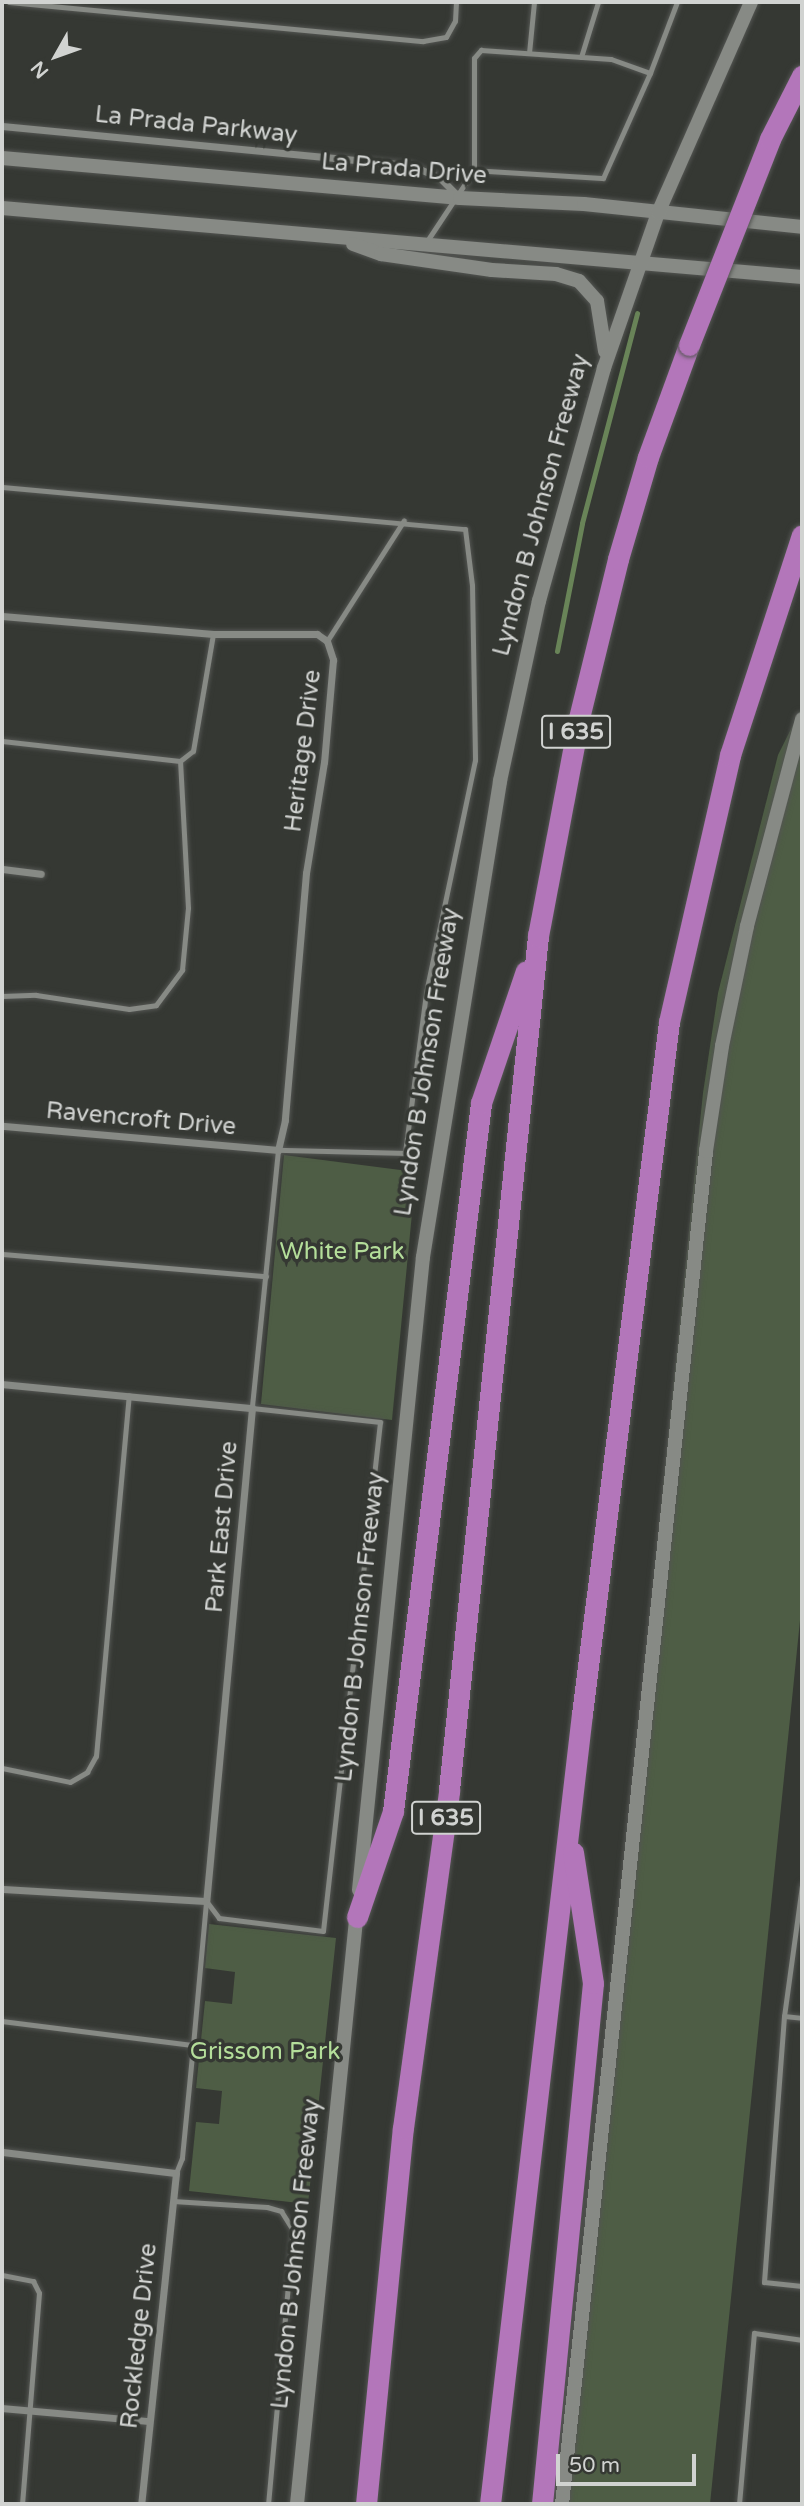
<!DOCTYPE html>
<style>
body{margin:0}
#map{position:relative;width:804px;height:2506px;overflow:hidden;background:#353833;font-family:"Varela Round",sans-serif}
div>[style]{position:absolute}
[style*='--x']{left:calc(var(--x)*1px);top:calc(var(--y)*1px);width:calc(var(--w)*1px);rotate:calc(var(--a)*1deg)}
.green>*{inset:0;background:#4e5d45}
.stream>*{height:5px;margin:-2.5px;padding:0 2.5px;transform-origin:2.5px;border-radius:2.5px;background:#698458}
.roads{filter:drop-shadow(0 0 2px #535552) drop-shadow(0 0 2px #535552)}
.service>*{height:5px;margin:-2.5px;padding:0 2.5px;transform-origin:2.5px;border-radius:2.5px;background:#878a85}
.minor>*{height:7px;margin:-3.5px;padding:0 3.5px;transform-origin:3.5px;border-radius:3.5px;background:#878a85}
.secondary>*{height:14px;margin:-7px;padding:0 7px;transform-origin:7px;border-radius:7px;background:#878a85}
.motorway>*{height:21px;margin:-10.5px;padding:0 10.5px;transform-origin:10.5px;border-radius:10.5px;background:#b376ba}
.bridges{filter:drop-shadow(0 0 2px #535552) drop-shadow(0 0 2px #535552)}
.motorway-bridge>*{height:21px;margin:-10.5px;padding:0 10.5px;transform-origin:10.5px;border-radius:10.5px;background:#b376ba}
span{translate:-50% -50%;white-space:nowrap;text-align:center;line-height:1.15;-webkit-text-stroke:7px #353833;paint-order:stroke}
.shield-label span{padding:2px 5px;background:#353833;border:2px solid;border-radius:5px;-webkit-text-stroke-width:0}
.shield-label{font-size:23px;color:#d1d3d1;font-weight:700}
.street-label{font-size:24px;color:#d1d3d1}
.park-label{font-size:24px;color:#b4de9a}
.frame{position:absolute;inset:0;border:4px solid #d1d3d1;pointer-events:none}
.north{position:absolute;left:21px;top:21px;width:70px;height:70px;-webkit-text-stroke:5px #353833;paint-order:stroke;rotate:230deg;font-size:19px;font-weight:700;line-height:28px;text-align:center;color:#d1d3d1}
.north::after{content:'';display:block;margin:auto;width:24px;height:32px;background:#d1d3d1;clip-path:polygon(50% 0,100% 100%,50% 72%,0 100%)}
.scale{position:absolute;left:556px;top:2454px;width:140px;height:32px;box-sizing:border-box;border:4px solid #d1d3d1;border-top:0;padding-left:9px;font-size:21px;line-height:24px;white-space:nowrap;color:#d1d3d1;-webkit-text-stroke:5px #353833;paint-order:stroke}
</style>
<div id="map">
<div class="green">
<div style="clip-path:polygon(802px 707px,802px 1601px,710px 2504px,560px 2504px,703px 1093px,718px 993px,778px 755px)"></div>
<div style="clip-path:polygon(284px 1155px,416px 1172px,392px 1420px,261px 1404px)"></div>
<div style="clip-path:polygon(209px 1924px,336px 1938px,308px 2204px,189px 2191px,196px 2122px,219px 2124px,222px 2091px,196px 2088px,205px 2001px,232px 2004px,235px 1972px,205px 1968px)"></div>
</div>
<div class="stream">
<div style="--x:557;--y:651;--w:130;--a:-78.9"></div>
<div style="--x:582;--y:523;--w:217;--a:-75.3"></div>
</div>
<div class="roads">
<div class="service">
<div style="--x:9;--y:2;--w:416;--a:5.4"></div>
<div style="--x:423;--y:41;--w:23;--a:-10"></div>
<div style="--x:446;--y:37;--w:18;--a:-61"></div>
<div style="--x:455;--y:21;--w:19;--a:-87"></div>
<div style="--x:529;--y:53;--w:51;--a:-84.4"></div>
<div style="--x:581;--y:57;--w:58;--a:-72.8"></div>
<div style="--x:650;--y:73;--w:76;--a:-69.2"></div>
<div style="--x:427;--y:241;--w:85;--a:-56.5"></div>
<div style="--x:474;--y:170;--w:112;--a:-90"></div>
<div style="--x:474;--y:58;--w:11;--a:-49"></div>
<div style="--x:481;--y:50;--w:130;--a:4"></div>
<div style="--x:611;--y:59;--w:41;--a:19.7"></div>
<div style="--x:650;--y:73;--w:115;--a:114.1"></div>
<div style="--x:603;--y:178;--w:129;--a:-176.5"></div>
<div style="--x:2;--y:487;--w:465;--a:5.2"></div>
<div style="--x:465;--y:529;--w:56;--a:82.9"></div>
<div style="--x:472;--y:585;--w:175;--a:89"></div>
<div style="--x:475;--y:760;--w:238;--a:101.9"></div>
<div style="--x:426;--y:993;--w:161;--a:97.5"></div>
<div style="--x:405;--y:1153;--w:127;--a:-178.6"></div>
<div style="--x:278;--y:1150;--w:259;--a:95.8"></div>
<div style="--x:252;--y:1408;--w:129;--a:6.2"></div>
<div style="--x:380;--y:1422;--w:512;--a:96.39"></div>
<div style="--x:323;--y:1931;--w:105;--a:-172.9"></div>
<div style="--x:219;--y:1918;--w:21;--a:-127"></div>
<div style="--x:327;--y:641;--w:143;--a:-57.5"></div>
<div style="--x:2;--y:741;--w:179;--a:6.4"></div>
<div style="--x:180;--y:761;--w:16;--a:-38"></div>
<div style="--x:193;--y:751;--w:119;--a:-80.3"></div>
<div style="--x:2;--y:996;--w:34;--a:-2"></div>
<div style="--x:36;--y:995;--w:94;--a:8.6"></div>
<div style="--x:129;--y:1009;--w:27;--a:-8"></div>
<div style="--x:156;--y:1005;--w:44;--a:-53.4"></div>
<div style="--x:182;--y:970;--w:62;--a:-84.5"></div>
<div style="--x:188;--y:908;--w:147;--a:-93.1"></div>
<div style="--x:2;--y:1254;--w:265;--a:4.8"></div>
<div style="--x:2;--y:1768;--w:69;--a:11.6"></div>
<div style="--x:70;--y:1782;--w:20;--a:-30"></div>
<div style="--x:87;--y:1772;--w:18;--a:-61"></div>
<div style="--x:96;--y:1756;--w:362;--a:-84.8"></div>
<div style="--x:802;--y:1885;--w:132;--a:97.8"></div>
<div style="--x:784;--y:2016;--w:18;--a:6"></div>
<div style="--x:784;--y:2016;--w:267;--a:94.3"></div>
<div style="--x:764;--y:2282;--w:38;--a:6"></div>
<div style="--x:2;--y:2021;--w:193;--a:7.2"></div>
<div style="--x:193;--y:2045;--w:114;--a:95.6"></div>
<div style="--x:182;--y:2158;--w:16;--a:112"></div>
<div style="--x:193;--y:2045;--w:145;--a:-84.8"></div>
<div style="--x:173;--y:2201;--w:94;--a:3.7"></div>
<div style="--x:267;--y:2207;--w:15;--a:16"></div>
<div style="--x:281;--y:2211;--w:22;--a:58"></div>
<div style="--x:293;--y:2230;--w:275;--a:95.2"></div>
<div style="--x:2;--y:2275;--w:32;--a:11"></div>
<div style="--x:33;--y:2281;--w:13;--a:63"></div>
<div style="--x:39;--y:2293;--w:212;--a:94.6"></div>
<div style="--x:739;--y:2504;--w:172;--a:-85"></div>
<div style="--x:754;--y:2333;--w:49;--a:8.3"></div>
</div>
<div class="minor">
<div style="--x:2;--y:126;--w:410;--a:5.5"></div>
<div style="--x:410;--y:165;--w:33;--a:23"></div>
<div style="--x:440;--y:178;--w:25;--a:45"></div>
<div style="--x:2;--y:616;--w:212;--a:4.9"></div>
<div style="--x:213;--y:634;--w:104;--a:0"></div>
<div style="--x:317;--y:634;--w:12;--a:35"></div>
<div style="--x:327;--y:641;--w:20;--a:72"></div>
<div style="--x:333;--y:660;--w:102;--a:95"></div>
<div style="--x:324;--y:762;--w:112;--a:99.2"></div>
<div style="--x:306;--y:873;--w:248;--a:94.9"></div>
<div style="--x:285;--y:1120;--w:31;--a:103"></div>
<div style="--x:278;--y:1150;--w:277;--a:-175"></div>
<div style="--x:2;--y:869;--w:39;--a:7"></div>
<div style="--x:2;--y:1384;--w:251;--a:5.5"></div>
<div style="--x:252;--y:1408;--w:495;--a:95.3"></div>
<div style="--x:206;--y:1901;--w:204;--a:-176.6"></div>
<div style="--x:2;--y:2152;--w:175;--a:6.9"></div>
<div style="--x:176;--y:2173;--w:333;--a:96"></div>
<div style="--x:2;--y:2408;--w:147;--a:5.1"></div>
</div>
<div class="secondary">
<div style="--x:2;--y:158;--w:460;--a:5"></div>
<div style="--x:460;--y:198;--w:124;--a:2.8"></div>
<div style="--x:584;--y:204;--w:219;--a:6"></div>
<div style="--x:2;--y:208;--w:803;--a:4.93"></div>
<div style="--x:353;--y:244;--w:30;--a:20"></div>
<div style="--x:381;--y:254;--w:112;--a:8.2"></div>
<div style="--x:492;--y:270;--w:64;--a:3.6"></div>
<div style="--x:556;--y:274;--w:24;--a:17"></div>
<div style="--x:579;--y:281;--w:27;--a:48"></div>
<div style="--x:597;--y:301;--w:51;--a:80.9"></div>
<div style="--x:359;--y:1890;--w:636;--a:-84.23"></div>
<div style="--x:423;--y:1257;--w:482;--a:-80.8"></div>
<div style="--x:500;--y:781;--w:184;--a:-77.8"></div>
<div style="--x:539;--y:601;--w:242;--a:-74.4"></div>
<div style="--x:604;--y:368;--w:164;--a:-70.8"></div>
<div style="--x:658;--y:213;--w:231;--a:-66.2"></div>
<div style="--x:297;--y:2504;--w:597;--a:-84.23"></div>
<div style="--x:562;--y:2504;--w:1361;--a:-83.92"></div>
<div style="--x:706;--y:1151;--w:106;--a:-81.3"></div>
<div style="--x:722;--y:1046;--w:123;--a:-78.2"></div>
<div style="--x:747;--y:926;--w:214;--a:-75.1"></div>
</div>
<div class="motorway">
<div style="--x:357;--y:1917;--w:112;--a:-71.2"></div>
<div style="--x:393;--y:1811;--w:713;--a:-82.91"></div>
<div style="--x:481;--y:1103;--w:139;--a:-71.2"></div>
<div style="--x:366;--y:2504;--w:378;--a:-84.4"></div>
<div style="--x:403;--y:2128;--w:341;--a:-82.2"></div>
<div style="--x:449;--y:1790;--w:859;--a:-84.05"></div>
<div style="--x:538;--y:936;--w:222;--a:-79.3"></div>
<div style="--x:579;--y:718;--w:164;--a:-76.2"></div>
<div style="--x:618;--y:559;--w:106;--a:-73.6"></div>
<div style="--x:648;--y:457;--w:119;--a:-69.9"></div>
<div style="--x:490;--y:2504;--w:795;--a:-83.36"></div>
<div style="--x:582;--y:1714;--w:697;--a:-82.83"></div>
<div style="--x:669;--y:1022;--w:274;--a:-77.1"></div>
<div style="--x:730;--y:755;--w:231;--a:-71.9"></div>
<div style="--x:542;--y:2504;--w:523;--a:-84.41"></div>
<div style="--x:593;--y:1983;--w:132;--a:-98.7"></div>
</div>
</div>
<div class="bridges">
<div class="motorway-bridge">
<div style="--x:689;--y:345;--w:221;--a:-68.5"></div>
<div style="--x:770;--y:139;--w:71;--a:-63.1"></div>
</div>
</div>
<div class="shield-label">
<span style="left:576px;top:732px">I 635</span>
<span style="left:446px;top:1818px">I 635</span>
</div>
<div class="street-label">
<span style="left:196px;top:125px;rotate:6deg">La Prada Parkway</span>
<span style="left:404px;top:169px;rotate:5deg">La Prada Drive</span>
<span style="left:541px;top:505px;rotate:-75deg">Lyndon B Johnson Freeway</span>
<span style="left:303px;top:751px;rotate:-83deg">Heritage Drive</span>
<span style="left:427px;top:1062px;rotate:-81deg">Lyndon B Johnson Freeway</span>
<span style="left:141px;top:1119px;rotate:5deg">Ravencroft Drive</span>
<span style="left:222px;top:1527px;rotate:-85deg">Park East Drive</span>
<span style="left:360px;top:1627px;rotate:-84deg">Lyndon B Johnson Freeway</span>
<span style="left:296px;top:2254px;rotate:-84deg">Lyndon B Johnson Freeway</span>
<span style="left:139px;top:2336px;rotate:-84deg">Rockledge Drive</span>
</div>
<div class="park-label">
<span style="left:342px;top:1252px">White Park</span>
<span style="left:265px;top:2052px">Grissom Park</span>
</div>
<div class="frame"></div>
<div class="north">N</div>
<div class="scale">50 m</div>
</div>
